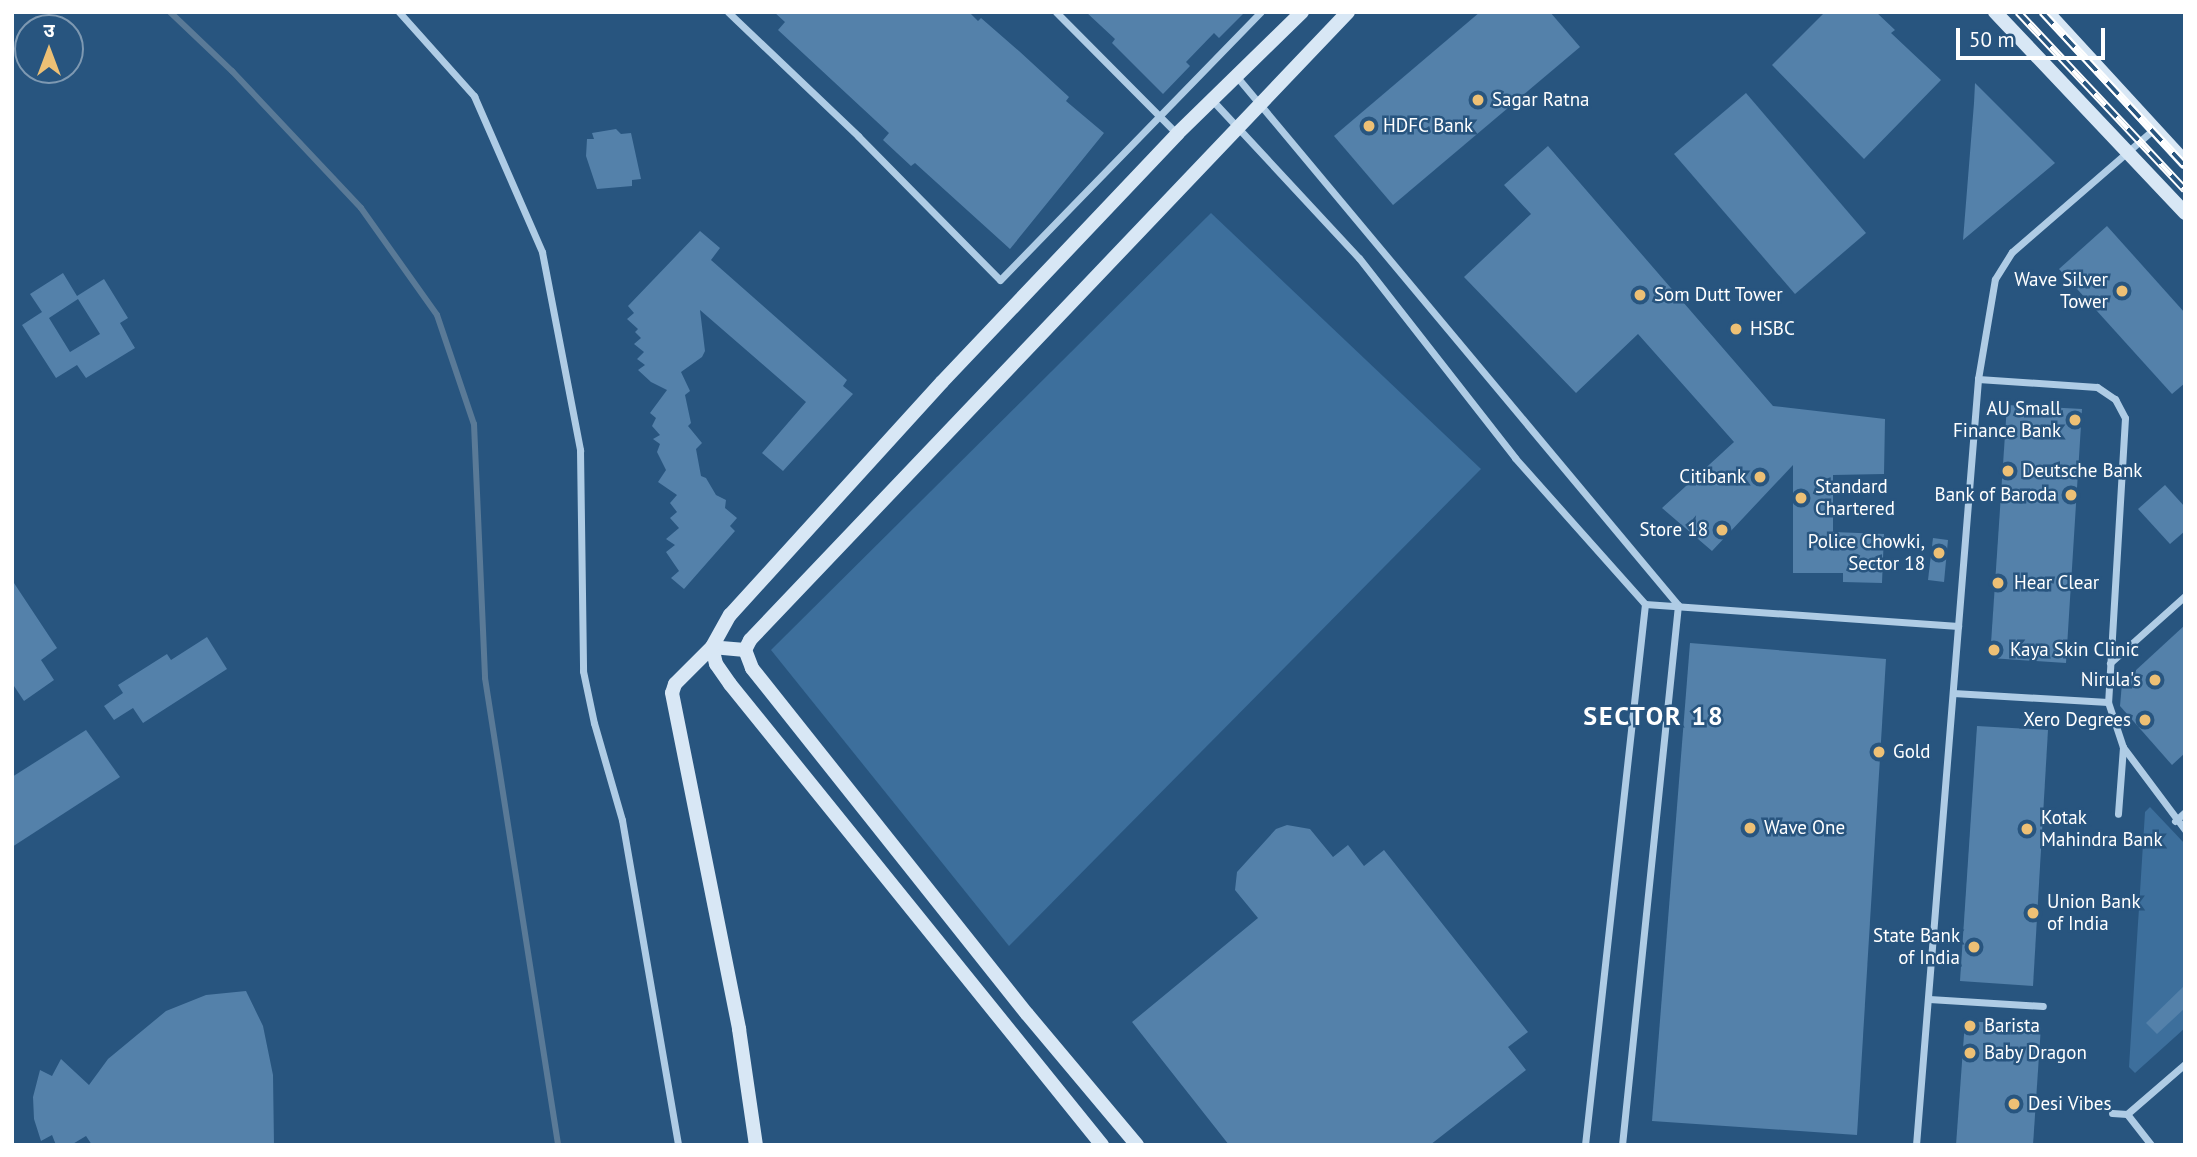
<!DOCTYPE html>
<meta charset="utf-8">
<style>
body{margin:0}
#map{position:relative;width:2197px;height:1157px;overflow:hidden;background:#28557f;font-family:"PT Sans","Noto Sans Devanagari",sans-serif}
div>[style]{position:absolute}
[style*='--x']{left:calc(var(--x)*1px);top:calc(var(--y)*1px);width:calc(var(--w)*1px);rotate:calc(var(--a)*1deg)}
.green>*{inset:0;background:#3d6f9c}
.stream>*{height:6px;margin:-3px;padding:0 3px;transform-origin:3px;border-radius:3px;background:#5a7a97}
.building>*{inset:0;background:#5481aa}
.street>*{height:7px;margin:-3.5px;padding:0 3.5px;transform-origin:3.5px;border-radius:3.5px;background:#afcce5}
.secondary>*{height:14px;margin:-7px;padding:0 7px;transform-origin:7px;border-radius:7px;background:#d8e7f5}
.rail>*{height:8px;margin-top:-4px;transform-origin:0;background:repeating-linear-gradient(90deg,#28557f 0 16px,#fff 0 32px);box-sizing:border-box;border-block:2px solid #fff}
.dots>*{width:19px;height:19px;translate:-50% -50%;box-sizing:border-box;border:4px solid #28557f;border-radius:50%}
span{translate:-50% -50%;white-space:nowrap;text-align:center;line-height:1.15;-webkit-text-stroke:5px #28557f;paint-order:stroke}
.poi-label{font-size:19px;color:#fff}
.left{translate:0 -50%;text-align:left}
.right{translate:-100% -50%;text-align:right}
.district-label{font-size:26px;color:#fff;font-weight:700;letter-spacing:2px}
.frame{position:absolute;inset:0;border:14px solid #fff;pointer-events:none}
.north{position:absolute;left:14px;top:14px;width:70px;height:70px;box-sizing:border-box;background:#28557f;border:2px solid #7e99b2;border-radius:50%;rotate:0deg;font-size:19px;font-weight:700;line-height:28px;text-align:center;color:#fff}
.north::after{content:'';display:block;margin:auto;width:24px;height:32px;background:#edc075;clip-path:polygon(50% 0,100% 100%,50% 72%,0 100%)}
.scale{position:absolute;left:1956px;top:28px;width:149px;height:32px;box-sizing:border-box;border:4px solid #fff;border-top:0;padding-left:9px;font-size:21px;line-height:24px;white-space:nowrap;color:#fff;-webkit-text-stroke:5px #28557f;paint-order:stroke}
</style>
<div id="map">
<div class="green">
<div style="clip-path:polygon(1211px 213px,1481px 469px,1009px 946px,771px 650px)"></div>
<div style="clip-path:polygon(2150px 807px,2185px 844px,2185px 1028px,2135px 1073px,2129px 1067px,2145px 812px)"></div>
</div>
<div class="stream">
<div style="--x:170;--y:12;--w:86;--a:43.6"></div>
<div style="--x:232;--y:71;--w:188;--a:46.7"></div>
<div style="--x:361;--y:208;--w:131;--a:54.6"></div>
<div style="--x:437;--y:315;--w:115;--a:71.3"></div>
<div style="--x:474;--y:424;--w:254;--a:87.5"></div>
<div style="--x:485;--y:678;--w:473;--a:81.1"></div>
</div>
<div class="building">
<div style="clip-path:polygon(774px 12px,969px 12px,978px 21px,981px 18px,1019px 51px,1069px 97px,1066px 101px,1104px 133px,1010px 249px,915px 163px,911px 166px,883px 140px,889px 133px,778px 30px,785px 22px)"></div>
<div style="clip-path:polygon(1086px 12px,1245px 12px,1219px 38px,1214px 33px,1186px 62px,1190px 66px,1163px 94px,1112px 43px,1115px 39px)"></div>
<div style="clip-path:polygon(1480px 12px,1550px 12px,1580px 47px,1393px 205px,1334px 136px)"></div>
<div style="clip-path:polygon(1825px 12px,1876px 12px,1895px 30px,1891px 33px,1941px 80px,1864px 159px,1772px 65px)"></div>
<div style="clip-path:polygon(1975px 83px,2055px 163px,1963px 240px,1974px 103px)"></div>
<div style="clip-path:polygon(1746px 93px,1866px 233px,1795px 294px,1674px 154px)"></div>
<div style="clip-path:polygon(616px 129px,621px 134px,631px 133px,641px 179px,632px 180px,632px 186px,597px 189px,586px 156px,587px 139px,594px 139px,592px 133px)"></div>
<div style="clip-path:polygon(1548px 146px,1773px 406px,1885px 419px,1884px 474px,1833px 475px,1833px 532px,1884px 534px,1882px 583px,1843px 582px,1843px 573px,1793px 573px,1793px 465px,1712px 551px,1662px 508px,1734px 442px,1638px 334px,1576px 393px,1464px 277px,1531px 214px,1504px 185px)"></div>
<div style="clip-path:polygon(2107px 226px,2185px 313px,2185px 383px,2172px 394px,2059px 269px)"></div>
<div style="clip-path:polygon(700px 231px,720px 248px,711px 260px,847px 380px,843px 386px,853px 394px,783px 471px,762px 453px,806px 402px,700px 310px,705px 351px,702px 357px,681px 372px,690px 391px,685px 395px,691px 423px,688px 426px,702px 443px,696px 449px,701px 476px,706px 478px,716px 495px,726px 500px,725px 508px,737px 518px,730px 526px,735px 531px,684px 589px,671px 578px,679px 571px,666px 552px,675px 545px,666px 539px,679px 528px,670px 518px,677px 512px,670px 503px,677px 495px,658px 482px,666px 470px,657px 452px,660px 444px,653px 439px,660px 435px,652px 426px,656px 418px,650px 413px,667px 390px,651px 382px,638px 370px,645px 365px,637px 359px,644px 352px,634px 344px,641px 338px,635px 332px,638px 329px,627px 319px,634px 313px,628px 306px)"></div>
<div style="clip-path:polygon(evenodd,63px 273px,77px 296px,104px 279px,128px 318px,120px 323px,135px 348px,86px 378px,77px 365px,56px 378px,22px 325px,42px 312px,30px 294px,63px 273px,78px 299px,100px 334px,70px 352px,49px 318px,78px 299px)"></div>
<div style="clip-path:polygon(2007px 405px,2082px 409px,2066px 663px,1990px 658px)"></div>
<div style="clip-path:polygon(2165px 485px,2185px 507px,2185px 531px,2170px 544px,2138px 509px)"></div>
<div style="clip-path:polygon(1933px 538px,1948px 540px,1944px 582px,1928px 580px)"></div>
<div style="clip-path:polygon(12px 580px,57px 648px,41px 660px,54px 680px,24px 701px,12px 683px)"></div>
<div style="clip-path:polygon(2185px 625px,2185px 753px,2172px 765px,2120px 706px,2122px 683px)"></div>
<div style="clip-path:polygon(207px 637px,227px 669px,143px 723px,133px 708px,114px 720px,104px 706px,123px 693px,118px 685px,167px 654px,171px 660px)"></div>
<div style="clip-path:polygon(1690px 643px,1886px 659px,1857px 1135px,1652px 1121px)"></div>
<div style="clip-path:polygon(1977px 726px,2048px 730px,2033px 986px,1960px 981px)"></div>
<div style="clip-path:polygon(86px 730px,120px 777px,12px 847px,12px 777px)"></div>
<div style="clip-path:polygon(1287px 825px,1310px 829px,1333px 857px,1348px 845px,1364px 866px,1384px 850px,1528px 1032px,1508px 1047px,1526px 1070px,1430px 1145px,1229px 1145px,1132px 1022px,1258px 918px,1235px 890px,1237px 872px,1276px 829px)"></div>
<div style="clip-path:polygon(2185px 985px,2185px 1008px,2157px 1034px,2146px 1023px)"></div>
<div style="clip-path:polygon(246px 991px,263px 1026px,273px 1075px,274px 1145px,92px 1145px,86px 1136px,71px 1145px,56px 1145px,52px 1135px,41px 1141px,34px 1119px,33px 1097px,40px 1070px,52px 1076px,61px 1059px,89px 1085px,108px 1059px,166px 1011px,206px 995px)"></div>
<div style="clip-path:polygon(1965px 1021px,2041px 1026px,2033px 1145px,1956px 1145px)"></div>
</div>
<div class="street">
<div style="--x:399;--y:12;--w:113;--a:48.2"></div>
<div style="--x:474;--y:96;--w:170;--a:66.4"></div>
<div style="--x:542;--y:252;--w:202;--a:79.1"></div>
<div style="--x:580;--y:450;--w:221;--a:89.2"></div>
<div style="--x:583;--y:671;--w:53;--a:78.1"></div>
<div style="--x:594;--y:723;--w:101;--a:73.9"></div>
<div style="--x:622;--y:820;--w:330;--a:80.2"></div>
<div style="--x:728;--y:12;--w:180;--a:43.6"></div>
<div style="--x:858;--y:136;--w:202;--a:45.4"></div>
<div style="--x:1000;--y:280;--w:374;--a:-45.8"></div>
<div style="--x:1056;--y:12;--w:172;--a:45.2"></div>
<div style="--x:1237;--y:77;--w:688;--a:50.13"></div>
<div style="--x:1678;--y:605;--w:543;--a:95.92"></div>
<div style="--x:1213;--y:101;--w:214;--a:47.1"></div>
<div style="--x:1359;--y:258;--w:254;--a:52"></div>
<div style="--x:1515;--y:458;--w:195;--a:48.3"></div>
<div style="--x:1645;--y:604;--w:544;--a:96.33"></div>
<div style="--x:1978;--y:379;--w:119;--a:3.8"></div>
<div style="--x:2097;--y:387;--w:22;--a:34"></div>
<div style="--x:2115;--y:399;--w:21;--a:62"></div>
<div style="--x:2125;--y:418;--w:285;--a:93.4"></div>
<div style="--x:2108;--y:702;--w:47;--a:71.6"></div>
<div style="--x:2123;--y:747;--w:67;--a:94.3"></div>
<div style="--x:1645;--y:604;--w:314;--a:4"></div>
<div style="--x:2110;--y:663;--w:101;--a:-41.8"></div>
<div style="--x:1953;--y:693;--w:155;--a:3.3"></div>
<div style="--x:2123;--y:747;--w:104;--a:53.2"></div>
<div style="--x:2175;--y:821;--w:13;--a:-42"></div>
<div style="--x:1929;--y:999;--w:114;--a:3.5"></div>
<div style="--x:2112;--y:1113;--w:15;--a:4"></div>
<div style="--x:2127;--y:1114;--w:39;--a:52"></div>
<div style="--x:2127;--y:1114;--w:77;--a:-40.8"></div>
<div style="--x:1916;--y:1145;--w:769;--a:-85.37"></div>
<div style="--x:1978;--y:379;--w:101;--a:-80.4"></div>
<div style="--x:1995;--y:279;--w:32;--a:-58"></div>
<div style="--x:2012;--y:252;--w:188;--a:-40.9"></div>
</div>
<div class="secondary">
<div style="--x:1995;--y:12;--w:277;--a:46.6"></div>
<div style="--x:2047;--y:12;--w:204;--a:47.4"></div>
<div style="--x:745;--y:650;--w:33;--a:-175"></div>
<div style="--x:712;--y:647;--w:52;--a:135"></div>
<div style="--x:675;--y:684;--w:9;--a:108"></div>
<div style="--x:672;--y:693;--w:343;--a:78.7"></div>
<div style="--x:739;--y:1029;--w:117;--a:81.7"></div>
<div style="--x:1102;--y:1145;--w:592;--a:-128.9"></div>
<div style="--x:730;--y:684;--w:24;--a:-125"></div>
<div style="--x:716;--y:664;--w:17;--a:-103"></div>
<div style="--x:712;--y:647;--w:37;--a:-61"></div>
<div style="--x:730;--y:615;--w:315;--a:-47.7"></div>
<div style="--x:942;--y:382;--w:342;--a:-46.5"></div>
<div style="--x:1177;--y:134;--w:175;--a:-44.3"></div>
<div style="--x:1137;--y:1145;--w:171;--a:-130"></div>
<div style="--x:1027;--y:1014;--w:442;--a:-128.5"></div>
<div style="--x:752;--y:668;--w:19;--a:-111"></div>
<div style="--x:745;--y:650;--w:11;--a:-63"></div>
<div style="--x:750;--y:640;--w:867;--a:-46.4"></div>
</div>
<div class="rail">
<div style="--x:2018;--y:12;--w:244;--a:46.8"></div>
<div style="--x:2042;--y:12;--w:210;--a:47.1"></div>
</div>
<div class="dots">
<div style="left:1478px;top:100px;background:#edc075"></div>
<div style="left:1369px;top:126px;background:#edc075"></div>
<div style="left:2122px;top:291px;background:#edc075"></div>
<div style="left:1640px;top:295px;background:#edc075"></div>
<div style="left:1736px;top:329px;background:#edc075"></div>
<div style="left:2075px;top:420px;background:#edc075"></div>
<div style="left:2008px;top:471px;background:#edc075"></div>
<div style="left:1760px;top:477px;background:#edc075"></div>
<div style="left:2071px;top:495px;background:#edc075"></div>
<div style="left:1801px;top:498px;background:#edc075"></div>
<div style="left:1722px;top:530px;background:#edc075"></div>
<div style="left:1939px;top:553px;background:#edc075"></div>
<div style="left:1998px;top:583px;background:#edc075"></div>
<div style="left:1994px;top:650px;background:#edc075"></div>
<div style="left:2155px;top:680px;background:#edc075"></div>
<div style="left:2145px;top:720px;background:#edc075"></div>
<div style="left:1879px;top:752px;background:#edc075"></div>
<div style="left:1750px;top:828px;background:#edc075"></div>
<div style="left:2027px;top:829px;background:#edc075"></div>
<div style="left:2033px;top:913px;background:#edc075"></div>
<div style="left:1974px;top:947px;background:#edc075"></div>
<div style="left:1970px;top:1026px;background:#edc075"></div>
<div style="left:1970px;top:1053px;background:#edc075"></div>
<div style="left:2014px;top:1104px;background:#edc075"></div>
</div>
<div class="poi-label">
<span class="left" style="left:1492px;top:100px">Sagar Ratna</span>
<span class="left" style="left:1383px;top:126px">HDFC Bank</span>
<span class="right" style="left:2108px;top:291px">Wave Silver<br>Tower</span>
<span class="left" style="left:1654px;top:295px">Som Dutt Tower</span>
<span class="left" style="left:1750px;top:329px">HSBC</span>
<span class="right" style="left:2061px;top:420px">AU Small<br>Finance Bank</span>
<span class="left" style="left:2022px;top:471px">Deutsche Bank</span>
<span class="right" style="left:1746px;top:477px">Citibank</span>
<span class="left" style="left:1815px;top:498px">Standard<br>Chartered</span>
<span class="right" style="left:2057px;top:495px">Bank of Baroda</span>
<span class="right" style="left:1708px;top:530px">Store 18</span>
<span class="right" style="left:1925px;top:553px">Police Chowki,<br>Sector 18</span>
<span class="left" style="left:2014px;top:583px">Hear Clear</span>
<span class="left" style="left:2010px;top:650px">Kaya Skin Clinic</span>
<span class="right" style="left:2141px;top:680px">Nirula's</span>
<span class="right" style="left:2131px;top:720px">Xero Degrees</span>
<span class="left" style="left:1893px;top:752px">Gold</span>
<span class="left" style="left:2041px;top:829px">Kotak<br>Mahindra Bank</span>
<span class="left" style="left:1764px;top:828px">Wave One</span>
<span class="left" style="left:2047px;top:913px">Union Bank<br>of India</span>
<span class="right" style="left:1960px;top:947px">State Bank<br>of India</span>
<span class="left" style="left:1984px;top:1026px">Barista</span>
<span class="left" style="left:1984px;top:1053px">Baby Dragon</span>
<span class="left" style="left:2028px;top:1104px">Desi Vibes</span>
</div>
<div class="district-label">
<span style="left:1654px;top:716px">SECTOR 18</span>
</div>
<div class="frame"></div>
<div class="north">उ</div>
<div class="scale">50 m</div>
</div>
